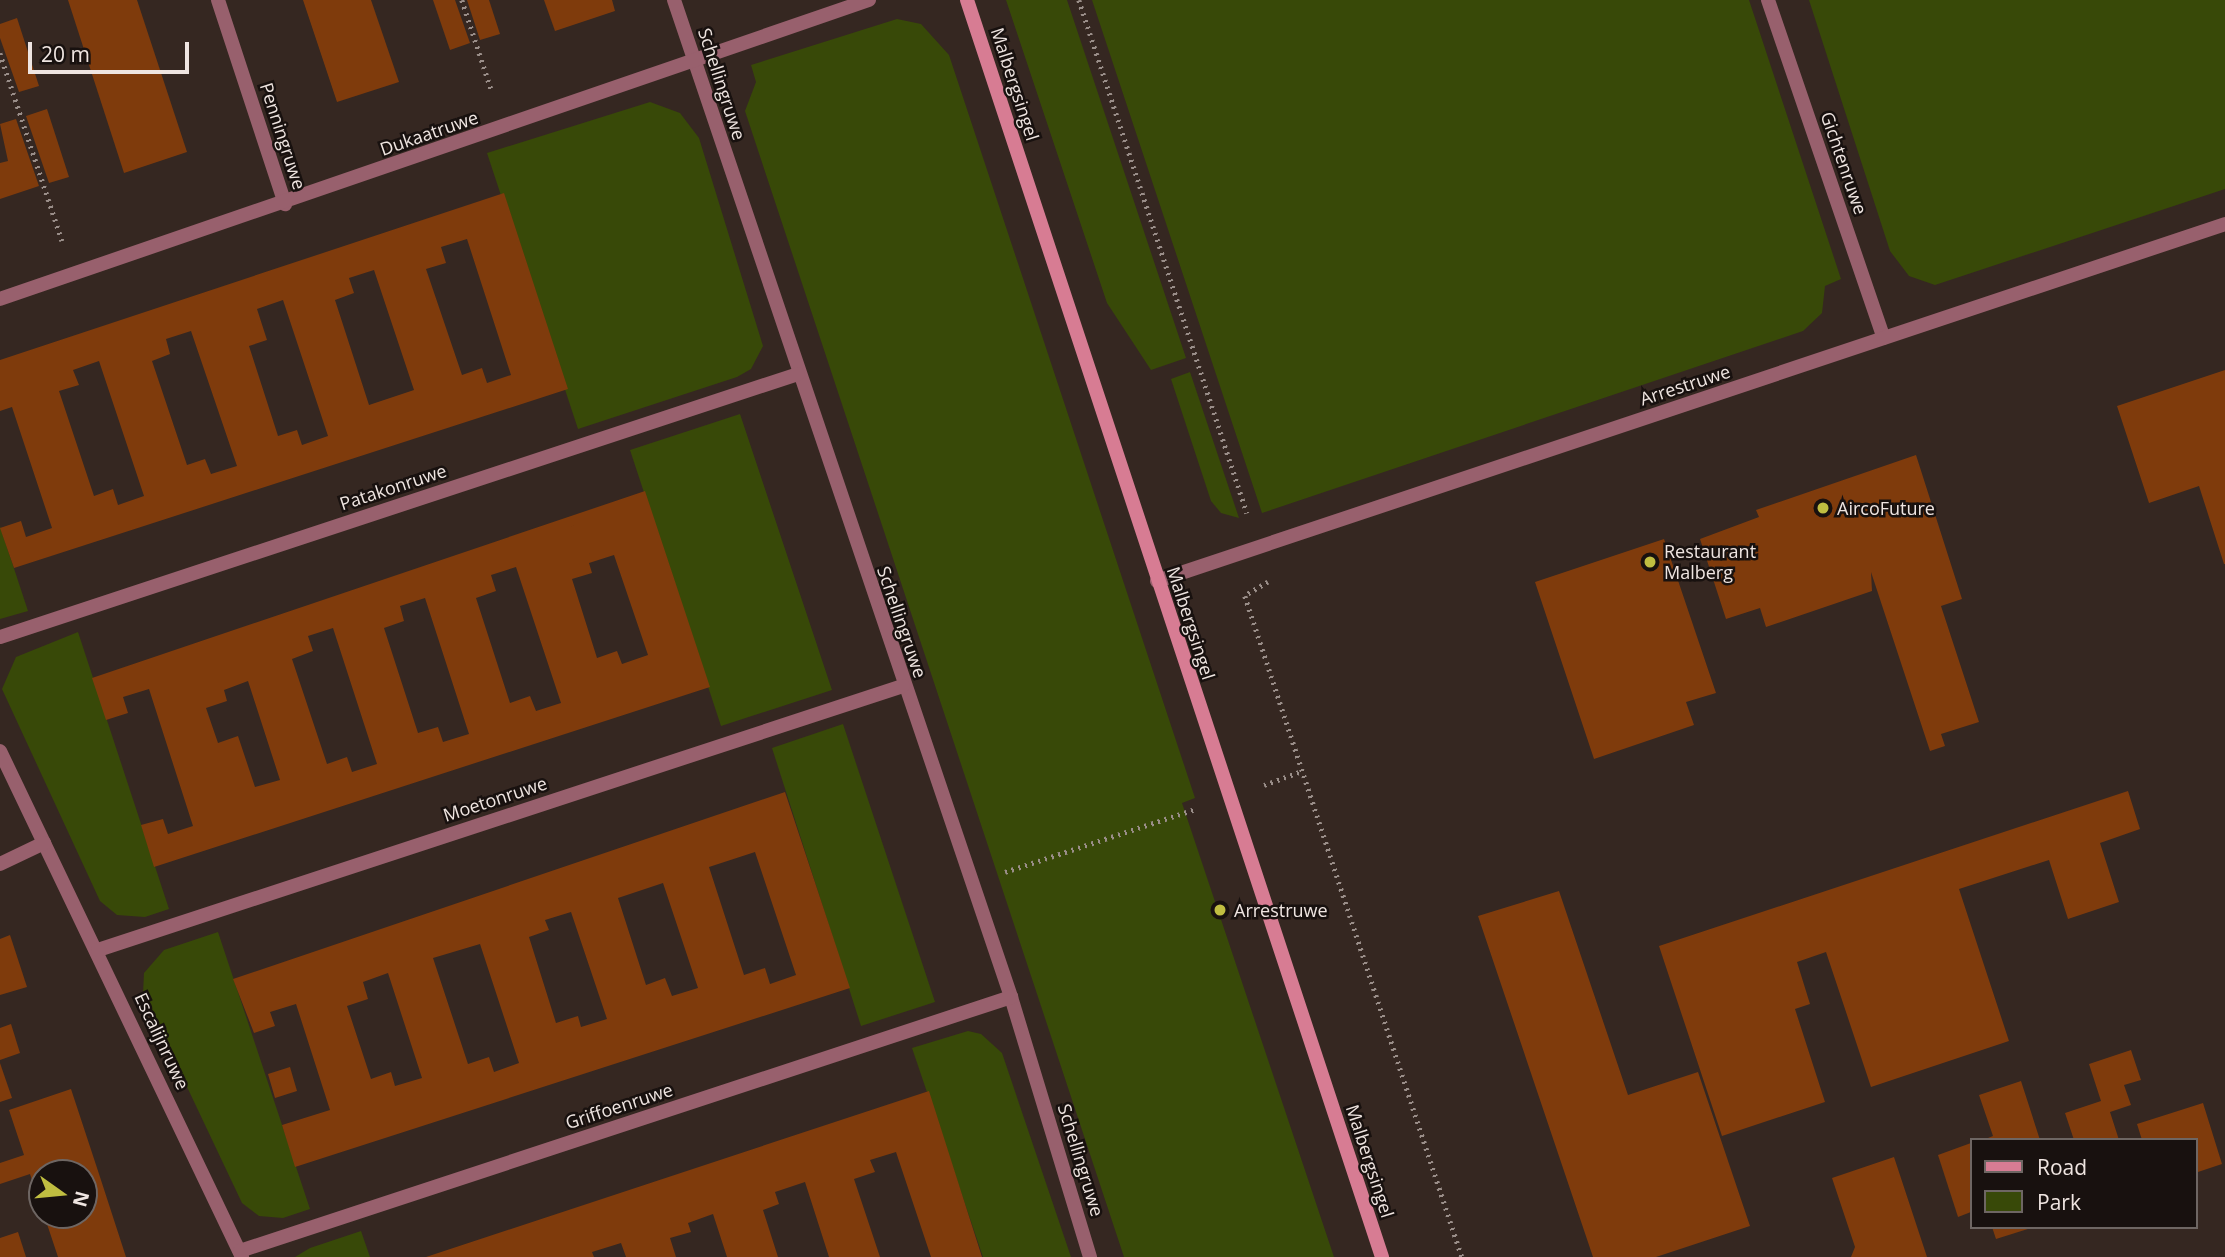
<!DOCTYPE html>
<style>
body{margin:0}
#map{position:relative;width:2225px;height:1257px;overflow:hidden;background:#352721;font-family:"Open Sans",sans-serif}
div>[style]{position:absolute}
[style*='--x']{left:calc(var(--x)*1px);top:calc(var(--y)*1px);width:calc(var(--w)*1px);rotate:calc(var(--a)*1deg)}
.green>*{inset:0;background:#384908}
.building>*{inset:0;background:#7f3b0c}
.path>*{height:4.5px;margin-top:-2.25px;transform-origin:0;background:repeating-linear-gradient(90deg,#9a8e89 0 2px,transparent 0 7px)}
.street>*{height:14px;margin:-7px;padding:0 7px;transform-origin:7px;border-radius:7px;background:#98606d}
.secondary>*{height:14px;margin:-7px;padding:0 7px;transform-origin:7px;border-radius:7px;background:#d77c93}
.dots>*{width:19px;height:19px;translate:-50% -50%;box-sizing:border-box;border:4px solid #18110f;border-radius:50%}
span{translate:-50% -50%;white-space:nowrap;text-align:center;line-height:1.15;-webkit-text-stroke:5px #18110f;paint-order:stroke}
.street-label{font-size:18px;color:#efe5e1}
.poi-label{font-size:18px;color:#efe5e1}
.left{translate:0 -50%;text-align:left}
.legend{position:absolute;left:1970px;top:1138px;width:228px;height:91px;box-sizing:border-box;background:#18110f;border:2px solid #6e6663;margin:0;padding:9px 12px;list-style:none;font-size:21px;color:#efe5e1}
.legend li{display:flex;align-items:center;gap:14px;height:35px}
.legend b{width:35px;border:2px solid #6e6663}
.north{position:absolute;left:28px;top:1159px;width:70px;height:70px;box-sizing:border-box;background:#18110f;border:2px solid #6e6663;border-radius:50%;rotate:105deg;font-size:19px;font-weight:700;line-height:28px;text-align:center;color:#efe5e1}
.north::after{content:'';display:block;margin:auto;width:24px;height:32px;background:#c0be41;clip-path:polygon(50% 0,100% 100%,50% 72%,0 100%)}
.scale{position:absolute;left:28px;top:42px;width:161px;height:32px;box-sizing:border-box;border:4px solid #efe5e1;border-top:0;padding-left:9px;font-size:21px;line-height:24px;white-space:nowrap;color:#efe5e1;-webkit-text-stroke:5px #18110f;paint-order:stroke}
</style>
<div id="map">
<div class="green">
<div style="clip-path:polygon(1006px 0,1067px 0,1186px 358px,1151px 370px,1107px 303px)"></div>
<div style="clip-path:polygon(1092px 0,1749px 0,1841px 279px,1825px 286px,1822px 313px,1803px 331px,1262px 513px)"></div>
<div style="clip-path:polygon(1809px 0,2225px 0,2225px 189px,1935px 285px,1909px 276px,1890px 251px)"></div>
<div style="clip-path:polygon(897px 19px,921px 24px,949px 55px,1195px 798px,1182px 803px,1334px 1257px,1124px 1257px,745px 111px,756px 82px,751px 65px)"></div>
<div style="clip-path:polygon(650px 102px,680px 113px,699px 138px,763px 346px,751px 369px,737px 377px,578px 429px,487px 153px)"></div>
<div style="clip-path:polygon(1190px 372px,1239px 518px,1221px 513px,1211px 501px,1171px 379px)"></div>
<div style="clip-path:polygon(740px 414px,832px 690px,721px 726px,630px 450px)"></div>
<div style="clip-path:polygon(0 526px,28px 611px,0 619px)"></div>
<div style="clip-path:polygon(78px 632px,169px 909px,145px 917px,117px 915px,100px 901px,2px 689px,16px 657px)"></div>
<div style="clip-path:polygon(843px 724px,935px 1002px,861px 1026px,772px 748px)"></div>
<div style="clip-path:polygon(218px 932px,310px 1209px,283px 1218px,259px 1216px,242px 1203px,143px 994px,144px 973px,164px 950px)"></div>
<div style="clip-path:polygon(968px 1031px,981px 1034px,1002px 1053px,1071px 1257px,983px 1257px,912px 1048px)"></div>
<div style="clip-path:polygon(361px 1231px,370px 1257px,295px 1257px,310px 1248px)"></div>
</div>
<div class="building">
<div style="clip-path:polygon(68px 0,137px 0,187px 152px,124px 173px)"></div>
<div style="clip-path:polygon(303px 0,371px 0,399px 82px,337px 102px)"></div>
<div style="clip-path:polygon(433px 0,455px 0,470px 43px,450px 50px)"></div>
<div style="clip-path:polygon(467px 0,489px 0,500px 34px,480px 40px)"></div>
<div style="clip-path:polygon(544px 0,612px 0,615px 11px,555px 31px)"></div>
<div style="clip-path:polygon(17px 18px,39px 86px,19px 92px,0 38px,0 24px)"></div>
<div style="clip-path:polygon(47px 109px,69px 177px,49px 183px,26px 116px)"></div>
<div style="clip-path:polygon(16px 119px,39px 186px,0 199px,0 163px,8px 161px,0 124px)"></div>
<div style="clip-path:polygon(evenodd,504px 193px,568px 389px,14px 568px,0 528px,21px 521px,26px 537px,52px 528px,12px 407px,0 411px,0 360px,504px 193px,467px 239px,511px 375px,487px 383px,482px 368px,462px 375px,426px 269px,446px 263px,441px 247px,467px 239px,504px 193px,374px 270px,414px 390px,369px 405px,335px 300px,354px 293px,349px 278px,374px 270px,504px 193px,283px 300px,328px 436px,302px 445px,297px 430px,278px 436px,249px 346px,267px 340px,257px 309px,283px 300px,504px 193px,191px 331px,237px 466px,211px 474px,205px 459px,187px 465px,152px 361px,170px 354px,166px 339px,191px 331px,504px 193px,99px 361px,144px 496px,118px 505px,113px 489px,94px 496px,59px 391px,79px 385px,73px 370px,99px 361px)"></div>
<div style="clip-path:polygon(2225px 370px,2225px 564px,2224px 564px,2199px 486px,2149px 503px,2117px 406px)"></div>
<div style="clip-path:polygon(1916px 455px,1962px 599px,1941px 606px,1979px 722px,1941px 734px,1945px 746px,1930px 751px,1871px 572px,1872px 591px,1766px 627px,1760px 608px,1726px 619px,1700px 539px,1759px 517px,1756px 510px)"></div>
<div style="clip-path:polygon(evenodd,645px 491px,710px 687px,154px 867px,141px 825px,163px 819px,168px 834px,193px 826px,149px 689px,123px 697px,128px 713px,106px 720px,92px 678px,645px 491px,614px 555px,648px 655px,622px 664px,617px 651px,597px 658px,572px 579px,592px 573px,589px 563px,614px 555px,645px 491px,516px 567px,561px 703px,536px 711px,530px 696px,510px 703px,476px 598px,496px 591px,491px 575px,516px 567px,645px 491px,425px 598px,469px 734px,443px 742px,438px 727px,418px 733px,384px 628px,404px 621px,400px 606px,425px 598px,645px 491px,333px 628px,377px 764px,352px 772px,347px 757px,327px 764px,292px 659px,313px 651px,308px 636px,333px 628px,645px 491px,248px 681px,280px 780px,255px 787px,238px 736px,218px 743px,206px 708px,227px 701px,224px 690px,248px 681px)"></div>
<div style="clip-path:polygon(1664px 539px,1716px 693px,1686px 702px,1694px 725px,1594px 759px,1535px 582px)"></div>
<div style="clip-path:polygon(2128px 791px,2140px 829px,2100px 843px,2119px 902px,2068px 919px,2049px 860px,1959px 889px,2009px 1041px,1871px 1087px,1826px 952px,1797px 962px,1810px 1004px,1795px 1009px,1825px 1102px,1722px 1136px,1659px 946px)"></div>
<div style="clip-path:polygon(evenodd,785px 792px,850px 988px,295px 1167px,282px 1125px,330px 1110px,296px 1004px,270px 1012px,275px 1026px,254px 1033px,233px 979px,785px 792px,755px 852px,796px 975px,770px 984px,765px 968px,744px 975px,709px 867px,755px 852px,785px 792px,663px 883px,698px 988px,672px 996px,665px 978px,646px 985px,618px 898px,663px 883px,785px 792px,571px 912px,607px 1019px,581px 1027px,578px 1016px,556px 1023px,529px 937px,549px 930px,545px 920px,571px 912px,785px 792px,480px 944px,519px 1063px,494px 1072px,489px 1057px,468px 1064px,433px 958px,480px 944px,785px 792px,388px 973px,422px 1078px,395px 1086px,391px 1072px,371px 1079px,347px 1006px,368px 999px,363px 982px,388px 973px)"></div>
<div style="clip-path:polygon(1559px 891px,1628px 1095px,1698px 1072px,1750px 1226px,1656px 1257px,1593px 1257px,1478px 916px)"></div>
<div style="clip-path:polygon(10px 935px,27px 987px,0 995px,0 939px)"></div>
<div style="clip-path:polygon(11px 1024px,20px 1053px,0 1060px,0 1028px)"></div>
<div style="clip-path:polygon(2131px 1050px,2141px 1080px,2124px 1085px,2131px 1105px,2110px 1112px,2119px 1140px,2074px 1140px,2065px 1113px,2101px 1101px,2089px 1064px)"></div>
<div style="clip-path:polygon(0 1063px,12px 1098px,0 1102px)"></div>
<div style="clip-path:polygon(290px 1067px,297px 1091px,275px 1098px,268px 1074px)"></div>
<div style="clip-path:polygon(2021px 1081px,2040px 1140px,1983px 1140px,1993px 1136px,1979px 1095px)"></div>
<div style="clip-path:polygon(71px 1089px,100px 1177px,126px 1257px,58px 1257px,44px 1215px,84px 1215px,84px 1173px,42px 1173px,41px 1208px,30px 1174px,0 1184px,0 1163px,24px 1155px,9px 1110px)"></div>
<div style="clip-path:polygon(929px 1091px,982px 1257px,931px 1257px,896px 1152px,870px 1160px,875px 1172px,854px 1179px,880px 1257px,829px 1257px,805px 1182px,775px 1192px,779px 1204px,763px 1210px,778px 1257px,727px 1257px,713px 1214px,688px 1223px,691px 1232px,670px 1238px,676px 1257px,626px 1257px,621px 1243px,592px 1252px,594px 1257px,426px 1257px)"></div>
<div style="clip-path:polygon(2203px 1103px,2222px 1164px,2195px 1173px,2195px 1140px,2142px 1140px,2137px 1124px)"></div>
<div style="clip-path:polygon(1971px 1143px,1971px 1212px,1958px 1217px,1938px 1155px)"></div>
<div style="clip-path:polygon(1894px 1157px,1927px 1257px,1851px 1257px,1855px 1247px,1832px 1178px)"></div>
<div style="clip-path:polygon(1992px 1227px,2031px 1227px,2031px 1228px,1996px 1239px)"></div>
<div style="clip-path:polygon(18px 1232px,26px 1257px,0 1257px,0 1238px)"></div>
</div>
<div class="path">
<div style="--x:462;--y:0;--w:97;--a:71.9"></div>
<div style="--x:1079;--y:0;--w:540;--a:71.87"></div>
<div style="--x:0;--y:53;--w:198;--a:71.7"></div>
<div style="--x:1268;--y:582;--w:27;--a:149"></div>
<div style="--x:1245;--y:596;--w:696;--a:71.83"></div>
<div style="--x:1264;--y:785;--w:40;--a:-20.2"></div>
<div style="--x:1005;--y:872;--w:201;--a:-18.3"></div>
</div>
<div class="street">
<div style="--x:218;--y:0;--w:215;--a:71.8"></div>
<div style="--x:674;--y:0;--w:1052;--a:71.32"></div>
<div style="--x:1011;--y:997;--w:272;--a:73.1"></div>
<div style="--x:1768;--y:0;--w:357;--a:71.1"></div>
<div style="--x:0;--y:299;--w:919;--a:-18.99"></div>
<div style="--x:1157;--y:581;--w:1126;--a:-18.48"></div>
<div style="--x:0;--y:637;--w:840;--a:-18.24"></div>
<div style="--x:0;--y:751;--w:561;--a:64.44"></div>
<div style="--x:0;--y:864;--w:49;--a:-25.5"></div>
<div style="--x:98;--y:950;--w:847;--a:-18.16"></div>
<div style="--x:240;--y:1251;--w:812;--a:-18.23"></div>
</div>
<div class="secondary">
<div style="--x:967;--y:0;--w:1324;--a:71.73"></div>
</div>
<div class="dots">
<div style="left:1823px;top:508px;background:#c0be41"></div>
<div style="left:1650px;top:562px;background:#c0be41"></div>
<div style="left:1220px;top:910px;background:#c0be41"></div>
</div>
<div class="street-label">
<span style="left:722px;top:84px;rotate:72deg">Schellingruwe</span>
<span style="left:1015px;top:84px;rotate:72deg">Malbergsingel</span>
<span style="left:429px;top:133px;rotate:-19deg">Dukaatruwe</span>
<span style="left:283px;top:136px;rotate:72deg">Penningruwe</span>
<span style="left:1844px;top:163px;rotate:71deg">Gichtenruwe</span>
<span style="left:1685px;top:385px;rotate:-18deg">Arrestruwe</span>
<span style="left:393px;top:487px;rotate:-18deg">Patakonruwe</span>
<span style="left:902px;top:622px;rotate:71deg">Schellingruwe</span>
<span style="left:1191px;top:623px;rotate:72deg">Malbergsingel</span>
<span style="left:495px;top:799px;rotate:-18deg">Moetonruwe</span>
<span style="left:162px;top:1041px;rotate:65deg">Escalijnruwe</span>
<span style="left:619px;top:1106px;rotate:-18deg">Griffoenruwe</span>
<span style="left:1081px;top:1160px;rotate:73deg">Schellingruwe</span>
<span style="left:1370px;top:1161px;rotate:72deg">Malbergsingel</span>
</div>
<div class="poi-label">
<span class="left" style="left:1837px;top:508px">AircoFuture</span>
<span class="left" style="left:1664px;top:562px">Restaurant<br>Malberg</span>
<span class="left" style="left:1234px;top:910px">Arrestruwe</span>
</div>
<ul class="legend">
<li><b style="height:9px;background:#d77c93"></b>Road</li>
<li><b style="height:19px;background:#384908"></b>Park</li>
</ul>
<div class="north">N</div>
<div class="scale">20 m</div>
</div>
